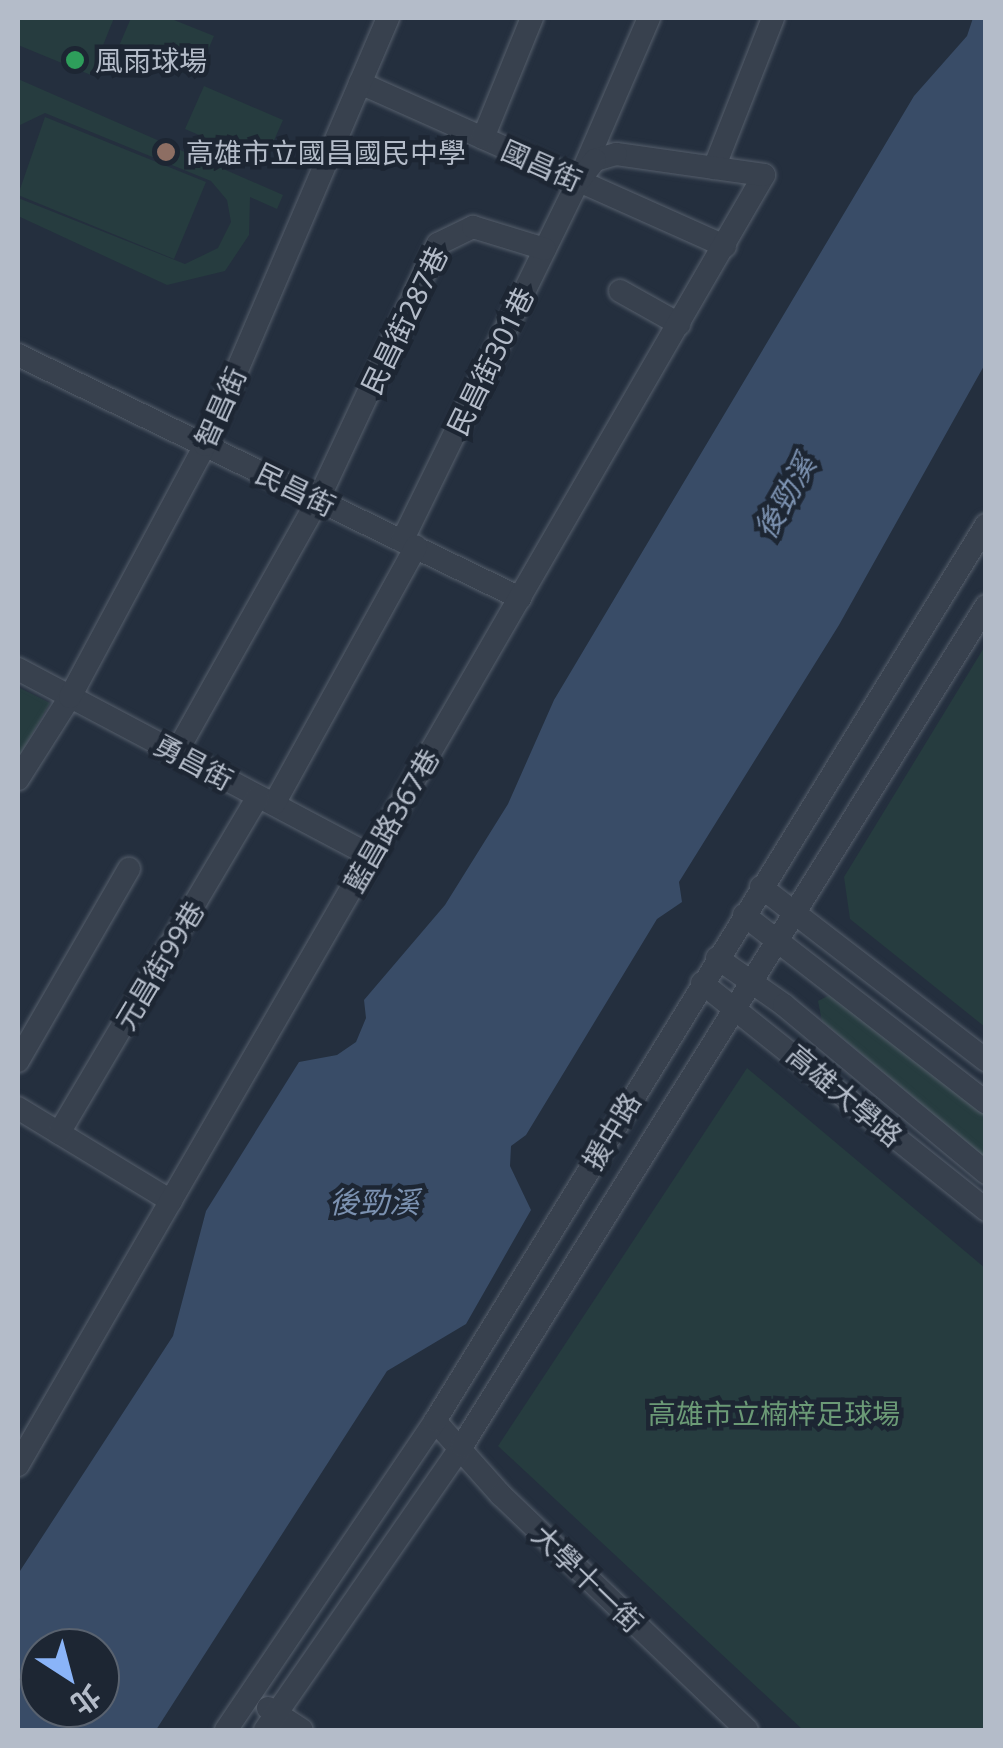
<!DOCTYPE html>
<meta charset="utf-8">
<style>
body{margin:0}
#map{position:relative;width:1003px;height:1748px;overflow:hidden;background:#242f3e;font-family:"Noto Sans","Noto Sans TC",sans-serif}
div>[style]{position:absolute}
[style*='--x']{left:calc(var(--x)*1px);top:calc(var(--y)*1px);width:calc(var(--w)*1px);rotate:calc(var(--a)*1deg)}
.green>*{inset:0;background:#263c3f}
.water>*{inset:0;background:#394c67}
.roads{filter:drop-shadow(0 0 2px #565f6c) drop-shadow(0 0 2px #565f6c)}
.minor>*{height:22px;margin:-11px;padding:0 11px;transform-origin:11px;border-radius:11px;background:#38414e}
.dots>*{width:28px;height:28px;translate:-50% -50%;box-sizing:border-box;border:5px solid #1d2633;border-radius:50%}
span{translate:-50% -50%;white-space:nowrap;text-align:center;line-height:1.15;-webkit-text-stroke:9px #1d2633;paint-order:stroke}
.poi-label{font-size:28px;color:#b4bcc9}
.left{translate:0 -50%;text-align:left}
.street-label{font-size:28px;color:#b4bcc9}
.park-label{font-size:28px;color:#6b9a76}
.water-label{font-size:30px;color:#7c92b1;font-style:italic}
.frame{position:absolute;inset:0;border:20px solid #b4bcc9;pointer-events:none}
.north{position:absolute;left:20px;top:1628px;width:100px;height:100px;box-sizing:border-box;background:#1d2633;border:2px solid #59626f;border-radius:50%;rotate:144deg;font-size:28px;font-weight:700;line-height:40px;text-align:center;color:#b4bcc9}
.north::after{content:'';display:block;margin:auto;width:35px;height:45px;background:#8ab4f8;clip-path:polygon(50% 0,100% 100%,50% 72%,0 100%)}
</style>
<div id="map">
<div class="green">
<div style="clip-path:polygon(18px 18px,114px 18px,91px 75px,18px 45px)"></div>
<div style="clip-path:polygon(131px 18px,169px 18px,214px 36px,196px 78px,119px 46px)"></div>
<div style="clip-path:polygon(18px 79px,283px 195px,277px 209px,250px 197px,249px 235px,225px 271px,167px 285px,18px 216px,18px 198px,185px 264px,218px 248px,231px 222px,227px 200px,211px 181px,45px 113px,18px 126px)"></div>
<div style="clip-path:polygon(204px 86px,283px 120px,264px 163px,185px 129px)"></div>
<div style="clip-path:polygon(45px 117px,206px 182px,174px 259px,18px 195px)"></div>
<div style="clip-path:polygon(985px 646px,985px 1027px,850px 919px,844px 877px)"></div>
<div style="clip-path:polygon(18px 687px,50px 703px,18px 758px,18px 686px)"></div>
<div style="clip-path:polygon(837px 991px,985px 1111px,985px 1158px,822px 1021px,818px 1001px)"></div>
<div style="clip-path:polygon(747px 1068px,985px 1268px,985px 1730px,803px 1730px,498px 1446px)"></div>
</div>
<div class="water">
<div style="clip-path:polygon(evenodd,973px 18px,986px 18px,985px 364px,839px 625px,679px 882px,682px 902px,657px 919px,526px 1135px,511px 1146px,510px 1166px,531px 1210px,466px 1324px,387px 1371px,156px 1730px,18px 1730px,18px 1574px,173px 1336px,206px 1211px,299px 1062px,337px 1055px,356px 1042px,366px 1018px,364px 1000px,445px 905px,508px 804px,554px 700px,914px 96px,967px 36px,973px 18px,40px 1648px,100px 1648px,100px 1708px,40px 1708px,40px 1648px)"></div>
</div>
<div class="roads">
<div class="minor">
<div style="--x:360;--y:83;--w:400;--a:24.1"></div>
<div style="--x:483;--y:138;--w:130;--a:-67.8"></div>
<div style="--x:714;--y:168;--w:161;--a:-68.5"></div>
<div style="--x:620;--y:291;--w:68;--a:29.2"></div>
<div style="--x:18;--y:355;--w:558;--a:25.83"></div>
<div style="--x:402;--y:541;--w:400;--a:-63.9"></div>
<div style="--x:578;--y:182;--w:179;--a:-66.6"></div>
<div style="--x:18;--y:669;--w:398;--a:27.9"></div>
<div style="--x:176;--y:753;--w:290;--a:-60.7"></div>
<div style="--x:318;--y:500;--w:283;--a:-64.9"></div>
<div style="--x:438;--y:244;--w:39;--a:-26"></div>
<div style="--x:473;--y:227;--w:75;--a:17"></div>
<div style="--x:18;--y:779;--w:97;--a:-57.6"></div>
<div style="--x:70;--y:697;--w:286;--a:-61.8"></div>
<div style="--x:205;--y:445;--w:465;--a:-66.8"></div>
<div style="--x:274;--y:804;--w:294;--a:-61.1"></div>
<div style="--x:761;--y:887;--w:284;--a:37.6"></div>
<div style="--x:744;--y:915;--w:306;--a:37.8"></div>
<div style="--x:717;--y:958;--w:82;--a:35"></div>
<div style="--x:784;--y:1005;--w:263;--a:39.7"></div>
<div style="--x:702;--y:983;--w:364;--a:38.6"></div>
<div style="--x:18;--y:1061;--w:222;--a:-60"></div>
<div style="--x:18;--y:1108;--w:179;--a:31.3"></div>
<div style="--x:59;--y:1133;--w:391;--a:-59.4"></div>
<div style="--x:435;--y:1421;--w:99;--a:48.3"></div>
<div style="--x:501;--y:1495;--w:340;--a:43.7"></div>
<div style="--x:18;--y:1465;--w:1490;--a:-59.96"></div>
<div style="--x:764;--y:175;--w:149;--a:-171.9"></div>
<div style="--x:616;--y:154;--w:22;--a:164"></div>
<div style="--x:595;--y:160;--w:28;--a:128"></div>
<div style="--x:268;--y:1708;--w:40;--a:32.9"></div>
<div style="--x:226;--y:1730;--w:373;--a:-55.9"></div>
<div style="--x:435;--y:1421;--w:1052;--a:-58.41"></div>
<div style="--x:265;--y:1730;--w:346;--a:-55.3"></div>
<div style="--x:462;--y:1446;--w:990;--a:-58.04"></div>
</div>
</div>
<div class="dots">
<div style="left:75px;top:60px;background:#2e9e5b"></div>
<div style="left:166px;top:152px;background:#8d6e63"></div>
</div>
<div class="poi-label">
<span class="left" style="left:95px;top:60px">風雨球場</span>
<span class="left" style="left:186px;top:152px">高雄市立國昌國民中學</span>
</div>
<div class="street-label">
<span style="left:542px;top:165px;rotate:24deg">國昌街</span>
<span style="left:404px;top:320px;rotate:-64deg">民昌街287巷</span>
<span style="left:490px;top:361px;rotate:-64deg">民昌街301巷</span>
<span style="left:220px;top:407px;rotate:-66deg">智昌街</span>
<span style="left:296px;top:489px;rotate:26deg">民昌街</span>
<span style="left:194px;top:762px;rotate:28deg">勇昌街</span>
<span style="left:391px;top:820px;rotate:-60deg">藍昌路367巷</span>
<span style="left:159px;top:965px;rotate:-59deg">元昌街99巷</span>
<span style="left:845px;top:1095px;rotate:40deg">高雄大學路</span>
<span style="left:611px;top:1131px;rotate:-59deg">援中路</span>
<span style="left:588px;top:1578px;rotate:44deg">大學十一街</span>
</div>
<div class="park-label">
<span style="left:774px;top:1413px">高雄市立楠梓足球場</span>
</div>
<div class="water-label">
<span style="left:785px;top:497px;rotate:-60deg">後勁溪</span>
<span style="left:374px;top:1202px">後勁溪</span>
</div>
<div class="frame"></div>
<div class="north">北</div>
</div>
